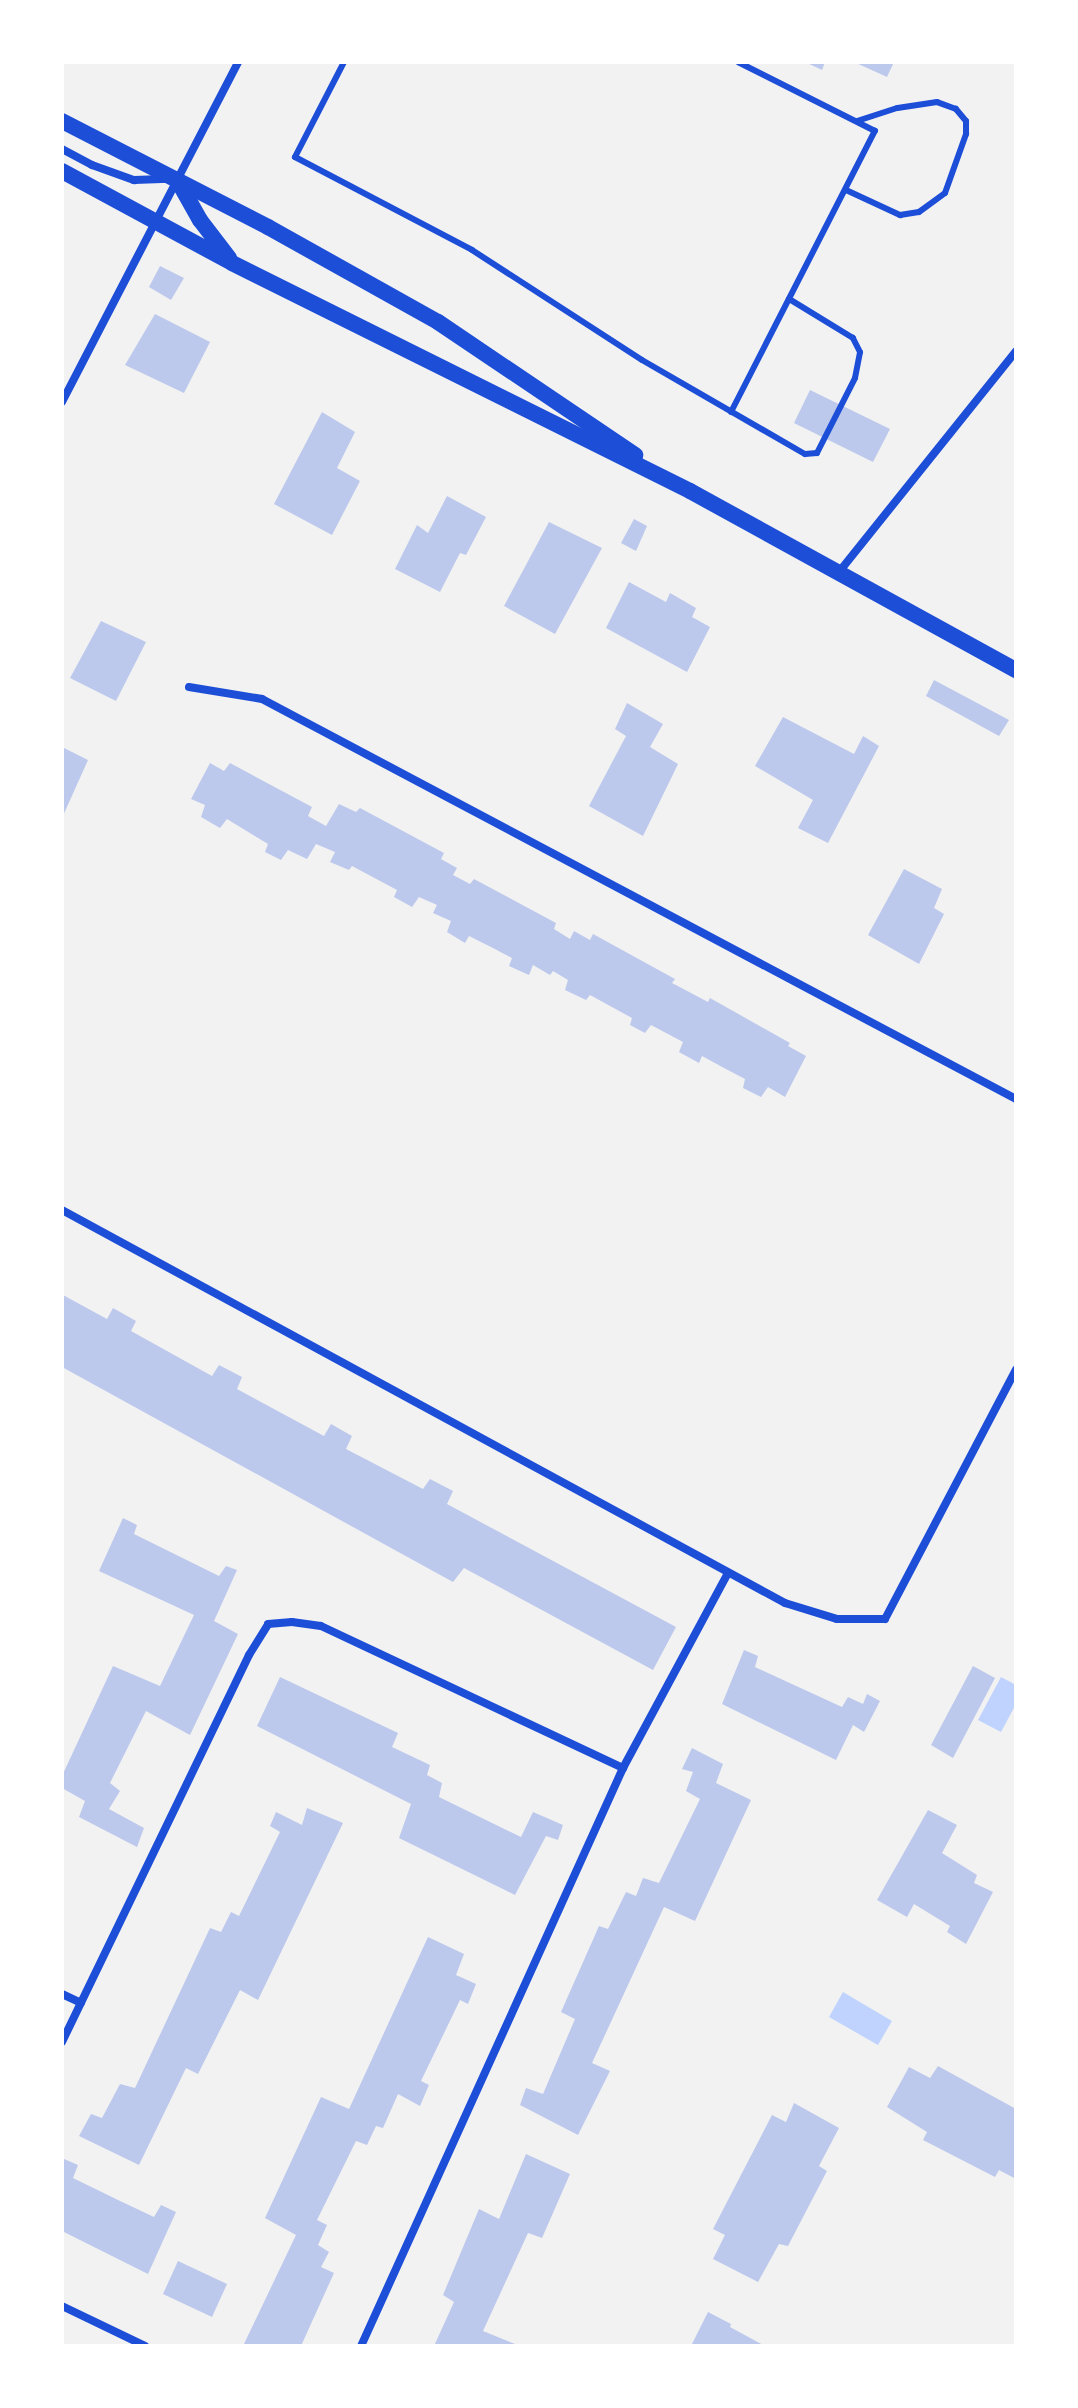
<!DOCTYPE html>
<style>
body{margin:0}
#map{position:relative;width:1078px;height:2408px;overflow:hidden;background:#f2f2f2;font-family:Merriweather,serif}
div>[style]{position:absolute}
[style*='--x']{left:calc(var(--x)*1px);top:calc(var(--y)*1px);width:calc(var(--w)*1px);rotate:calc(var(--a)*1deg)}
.water>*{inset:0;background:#bfd3fe}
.building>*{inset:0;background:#bdc9ec}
.service>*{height:6px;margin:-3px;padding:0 3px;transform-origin:3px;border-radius:3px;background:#1d4ed8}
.minor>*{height:8px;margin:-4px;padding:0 4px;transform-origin:4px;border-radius:4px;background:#1d4ed8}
.secondary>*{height:16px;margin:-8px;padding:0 8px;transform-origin:8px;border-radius:8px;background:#1d4ed8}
span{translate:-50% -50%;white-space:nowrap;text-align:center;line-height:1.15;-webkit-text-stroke:8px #fff;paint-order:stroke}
.frame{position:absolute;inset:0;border:64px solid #fff;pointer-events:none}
</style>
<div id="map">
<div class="water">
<div style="clip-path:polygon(1001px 1677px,1016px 1685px,1016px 1704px,1001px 1732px,978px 1720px)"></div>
<div style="clip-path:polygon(843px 1992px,892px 2021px,878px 2045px,829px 2017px)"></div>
</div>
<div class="building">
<div style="clip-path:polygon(805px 62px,825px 62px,822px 70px)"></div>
<div style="clip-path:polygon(854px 62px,894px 62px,887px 77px)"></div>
<div style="clip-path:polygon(160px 266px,184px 278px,171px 300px,149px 287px)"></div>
<div style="clip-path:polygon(155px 314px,210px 342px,184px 393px,125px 365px)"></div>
<div style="clip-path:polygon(810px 390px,890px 429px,873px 462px,794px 423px)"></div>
<div style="clip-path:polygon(322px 412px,355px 432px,337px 468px,360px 481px,332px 535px,274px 504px)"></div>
<div style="clip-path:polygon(447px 496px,486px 517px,466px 555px,460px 553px,440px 592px,395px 569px,417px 525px,428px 533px)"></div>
<div style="clip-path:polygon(634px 519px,647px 526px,636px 551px,621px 543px)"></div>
<div style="clip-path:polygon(549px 522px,602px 548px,555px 634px,504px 606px)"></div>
<div style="clip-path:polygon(629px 582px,666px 602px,670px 593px,696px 608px,692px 617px,710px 627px,687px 672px,606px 628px)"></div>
<div style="clip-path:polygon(101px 621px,146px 642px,116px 701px,70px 678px)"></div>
<div style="clip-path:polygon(934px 680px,1009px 720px,999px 736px,926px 696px)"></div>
<div style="clip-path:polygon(627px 703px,663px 724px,650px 747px,678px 764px,643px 836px,589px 806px,626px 736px,615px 729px)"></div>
<div style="clip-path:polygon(783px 717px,854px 754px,863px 736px,879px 746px,828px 843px,798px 828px,813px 800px,755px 766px)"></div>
<div style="clip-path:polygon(62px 747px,88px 760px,62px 818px)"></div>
<div style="clip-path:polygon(210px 763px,224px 771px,230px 763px,312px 807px,308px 816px,326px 826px,339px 804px,356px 812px,360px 808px,444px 853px,441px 859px,457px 868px,453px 875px,470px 884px,474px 879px,556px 923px,554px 929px,570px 939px,574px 931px,590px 940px,593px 934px,675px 979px,672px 983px,708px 1002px,710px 998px,790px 1043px,788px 1046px,806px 1056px,785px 1097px,768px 1087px,761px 1097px,743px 1088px,745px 1079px,724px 1068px,702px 1056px,699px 1063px,679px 1052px,683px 1042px,651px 1025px,645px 1033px,630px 1025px,632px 1018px,590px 995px,586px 1000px,565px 990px,568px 980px,553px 971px,550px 975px,533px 965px,529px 975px,509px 966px,512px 958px,491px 947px,469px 936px,465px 943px,447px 932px,451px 921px,433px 913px,437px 905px,419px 897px,412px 907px,394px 897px,397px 890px,352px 866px,349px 870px,330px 862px,335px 852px,316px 844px,307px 859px,288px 850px,281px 860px,265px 852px,268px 844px,227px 819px,220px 828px,201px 817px,205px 805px,191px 799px)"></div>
<div style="clip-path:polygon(904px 869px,942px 889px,934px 908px,944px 914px,919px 964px,868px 935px)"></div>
<div style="clip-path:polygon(63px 1295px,107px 1319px,113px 1308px,136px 1321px,131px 1331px,212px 1376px,219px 1365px,242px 1377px,237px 1389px,324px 1436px,331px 1424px,352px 1436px,346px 1449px,423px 1489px,430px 1479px,453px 1491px,447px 1504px,676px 1627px,653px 1670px,464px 1568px,453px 1582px,62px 1367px)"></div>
<div style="clip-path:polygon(123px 1518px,137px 1525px,134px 1534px,219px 1576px,226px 1566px,237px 1570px,214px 1621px,238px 1634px,190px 1735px,146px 1711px,110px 1783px,120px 1791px,109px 1809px,144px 1828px,137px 1847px,79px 1817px,85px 1801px,62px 1788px,62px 1776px,113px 1666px,160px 1686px,194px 1615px,99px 1571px)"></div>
<div style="clip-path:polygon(744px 1650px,758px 1656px,755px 1667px,842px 1707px,848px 1697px,863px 1704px,867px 1694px,880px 1701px,864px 1732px,853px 1725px,836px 1760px,722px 1704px)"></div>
<div style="clip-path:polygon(973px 1666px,995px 1678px,953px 1758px,931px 1745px)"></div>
<div style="clip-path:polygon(280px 1677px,398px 1733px,392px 1747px,430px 1765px,427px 1775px,442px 1783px,439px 1797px,521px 1837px,533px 1812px,563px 1825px,558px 1840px,546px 1836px,515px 1895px,399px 1838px,411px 1804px,257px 1726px)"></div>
<div style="clip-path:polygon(692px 1748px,723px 1764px,716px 1783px,751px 1800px,695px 1921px,664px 1907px,592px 2063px,610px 2071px,578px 2135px,520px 2105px,526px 2088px,543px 2094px,575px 2019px,561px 2012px,599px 1926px,608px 1929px,626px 1892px,636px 1896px,643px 1878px,659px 1883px,700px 1799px,686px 1791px,693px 1772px,682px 1769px)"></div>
<div style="clip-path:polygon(307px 1808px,343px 1823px,258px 2000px,240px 1990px,198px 2074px,186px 2068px,139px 2165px,79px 2136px,91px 2114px,102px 2118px,120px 2084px,135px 2088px,210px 1928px,221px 1932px,231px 1912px,239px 1916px,280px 1832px,270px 1826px,276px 1812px,302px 1825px)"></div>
<div style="clip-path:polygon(928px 1810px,957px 1825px,942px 1853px,977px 1875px,974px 1883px,993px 1892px,966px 1944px,947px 1932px,950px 1926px,914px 1904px,907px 1917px,877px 1900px)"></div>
<div style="clip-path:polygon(428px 1937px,464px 1954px,456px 1975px,476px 1984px,468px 2004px,460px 2000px,421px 2081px,429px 2085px,420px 2106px,398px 2094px,383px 2128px,376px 2126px,367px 2145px,356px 2141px,317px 2220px,327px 2225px,318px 2245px,329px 2252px,321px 2267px,334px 2273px,301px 2346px,243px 2346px,296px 2235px,265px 2218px,321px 2097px,349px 2109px)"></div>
<div style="clip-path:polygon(938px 2066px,1016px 2109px,1016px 2179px,999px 2170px,995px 2177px,923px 2140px,927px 2132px,887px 2107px,909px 2067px,930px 2078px)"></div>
<div style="clip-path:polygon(794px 2103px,839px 2128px,819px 2166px,827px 2171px,788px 2246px,779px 2244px,758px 2282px,713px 2259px,725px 2235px,713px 2229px,772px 2115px,786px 2122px)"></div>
<div style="clip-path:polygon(526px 2154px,570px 2174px,542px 2238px,528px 2233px,483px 2331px,520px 2346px,434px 2346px,454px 2302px,443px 2295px,479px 2209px,499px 2219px)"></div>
<div style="clip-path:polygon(64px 2159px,78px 2165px,73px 2178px,118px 2200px,154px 2217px,161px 2205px,176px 2212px,148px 2274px,62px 2231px)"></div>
<div style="clip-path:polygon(178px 2261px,227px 2284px,212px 2317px,163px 2294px)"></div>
<div style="clip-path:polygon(708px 2312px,731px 2324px,730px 2327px,765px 2346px,691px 2346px)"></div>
</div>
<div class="service">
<div style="--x:344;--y:62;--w:107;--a:117.3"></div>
<div style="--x:295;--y:157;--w:200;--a:27.7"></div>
<div style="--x:472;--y:250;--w:202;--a:32.9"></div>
<div style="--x:642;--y:360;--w:188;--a:30"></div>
<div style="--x:805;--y:454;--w:12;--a:-5"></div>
<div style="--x:817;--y:453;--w:84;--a:-63.1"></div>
<div style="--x:855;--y:378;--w:26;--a:-79"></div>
<div style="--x:860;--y:352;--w:16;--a:-117"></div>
<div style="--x:853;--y:338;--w:75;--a:-148.6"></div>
<div style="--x:846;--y:190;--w:60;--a:24.8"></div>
<div style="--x:900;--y:215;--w:19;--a:-9"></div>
<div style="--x:919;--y:212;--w:32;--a:-36"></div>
<div style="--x:945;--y:193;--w:63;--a:-70.4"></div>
<div style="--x:966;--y:134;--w:13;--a:-90"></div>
<div style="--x:966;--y:121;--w:16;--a:-130"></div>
<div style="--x:956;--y:109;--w:20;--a:-160"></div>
<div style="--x:937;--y:102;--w:40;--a:171.5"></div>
<div style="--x:897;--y:108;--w:42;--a:162"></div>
<div style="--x:731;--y:412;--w:316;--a:-62.9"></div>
<div style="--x:875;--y:131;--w:153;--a:-153.3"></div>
</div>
<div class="minor">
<div style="--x:62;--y:149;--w:34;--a:28"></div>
<div style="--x:92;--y:165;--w:45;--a:19.7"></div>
<div style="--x:134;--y:180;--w:35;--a:-2"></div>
<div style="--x:62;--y:402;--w:383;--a:-62.6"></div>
<div style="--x:839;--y:572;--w:283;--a:-51.3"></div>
<div style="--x:189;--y:687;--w:74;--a:9.3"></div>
<div style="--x:262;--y:699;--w:854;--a:27.95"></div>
<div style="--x:62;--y:1210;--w:823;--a:28.53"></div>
<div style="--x:785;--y:1603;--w:54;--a:17.1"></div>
<div style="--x:837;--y:1619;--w:48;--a:0"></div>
<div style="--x:885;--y:1619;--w:282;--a:-62.3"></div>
<div style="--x:623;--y:1768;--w:221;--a:-61.7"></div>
<div style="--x:62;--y:1994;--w:21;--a:25"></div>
<div style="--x:62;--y:2042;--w:430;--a:-64.2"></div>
<div style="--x:249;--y:1655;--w:36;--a:-58"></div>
<div style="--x:268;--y:1624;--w:24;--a:-5"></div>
<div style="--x:292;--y:1622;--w:29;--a:8"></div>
<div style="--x:321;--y:1626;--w:334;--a:25.2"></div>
<div style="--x:623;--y:1768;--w:635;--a:114.38"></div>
<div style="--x:62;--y:2306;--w:92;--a:25.7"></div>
</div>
<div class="secondary">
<div style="--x:62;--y:121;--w:232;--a:27.2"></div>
<div style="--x:268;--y:227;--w:195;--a:29.2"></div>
<div style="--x:438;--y:322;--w:238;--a:34"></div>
<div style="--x:62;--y:171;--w:193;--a:28.4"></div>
<div style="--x:232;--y:263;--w:512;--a:26.46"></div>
<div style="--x:690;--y:491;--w:372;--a:28.8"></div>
<div style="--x:178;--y:181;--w:45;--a:60.6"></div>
<div style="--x:200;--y:220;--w:48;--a:52.7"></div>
</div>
<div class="frame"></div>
</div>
